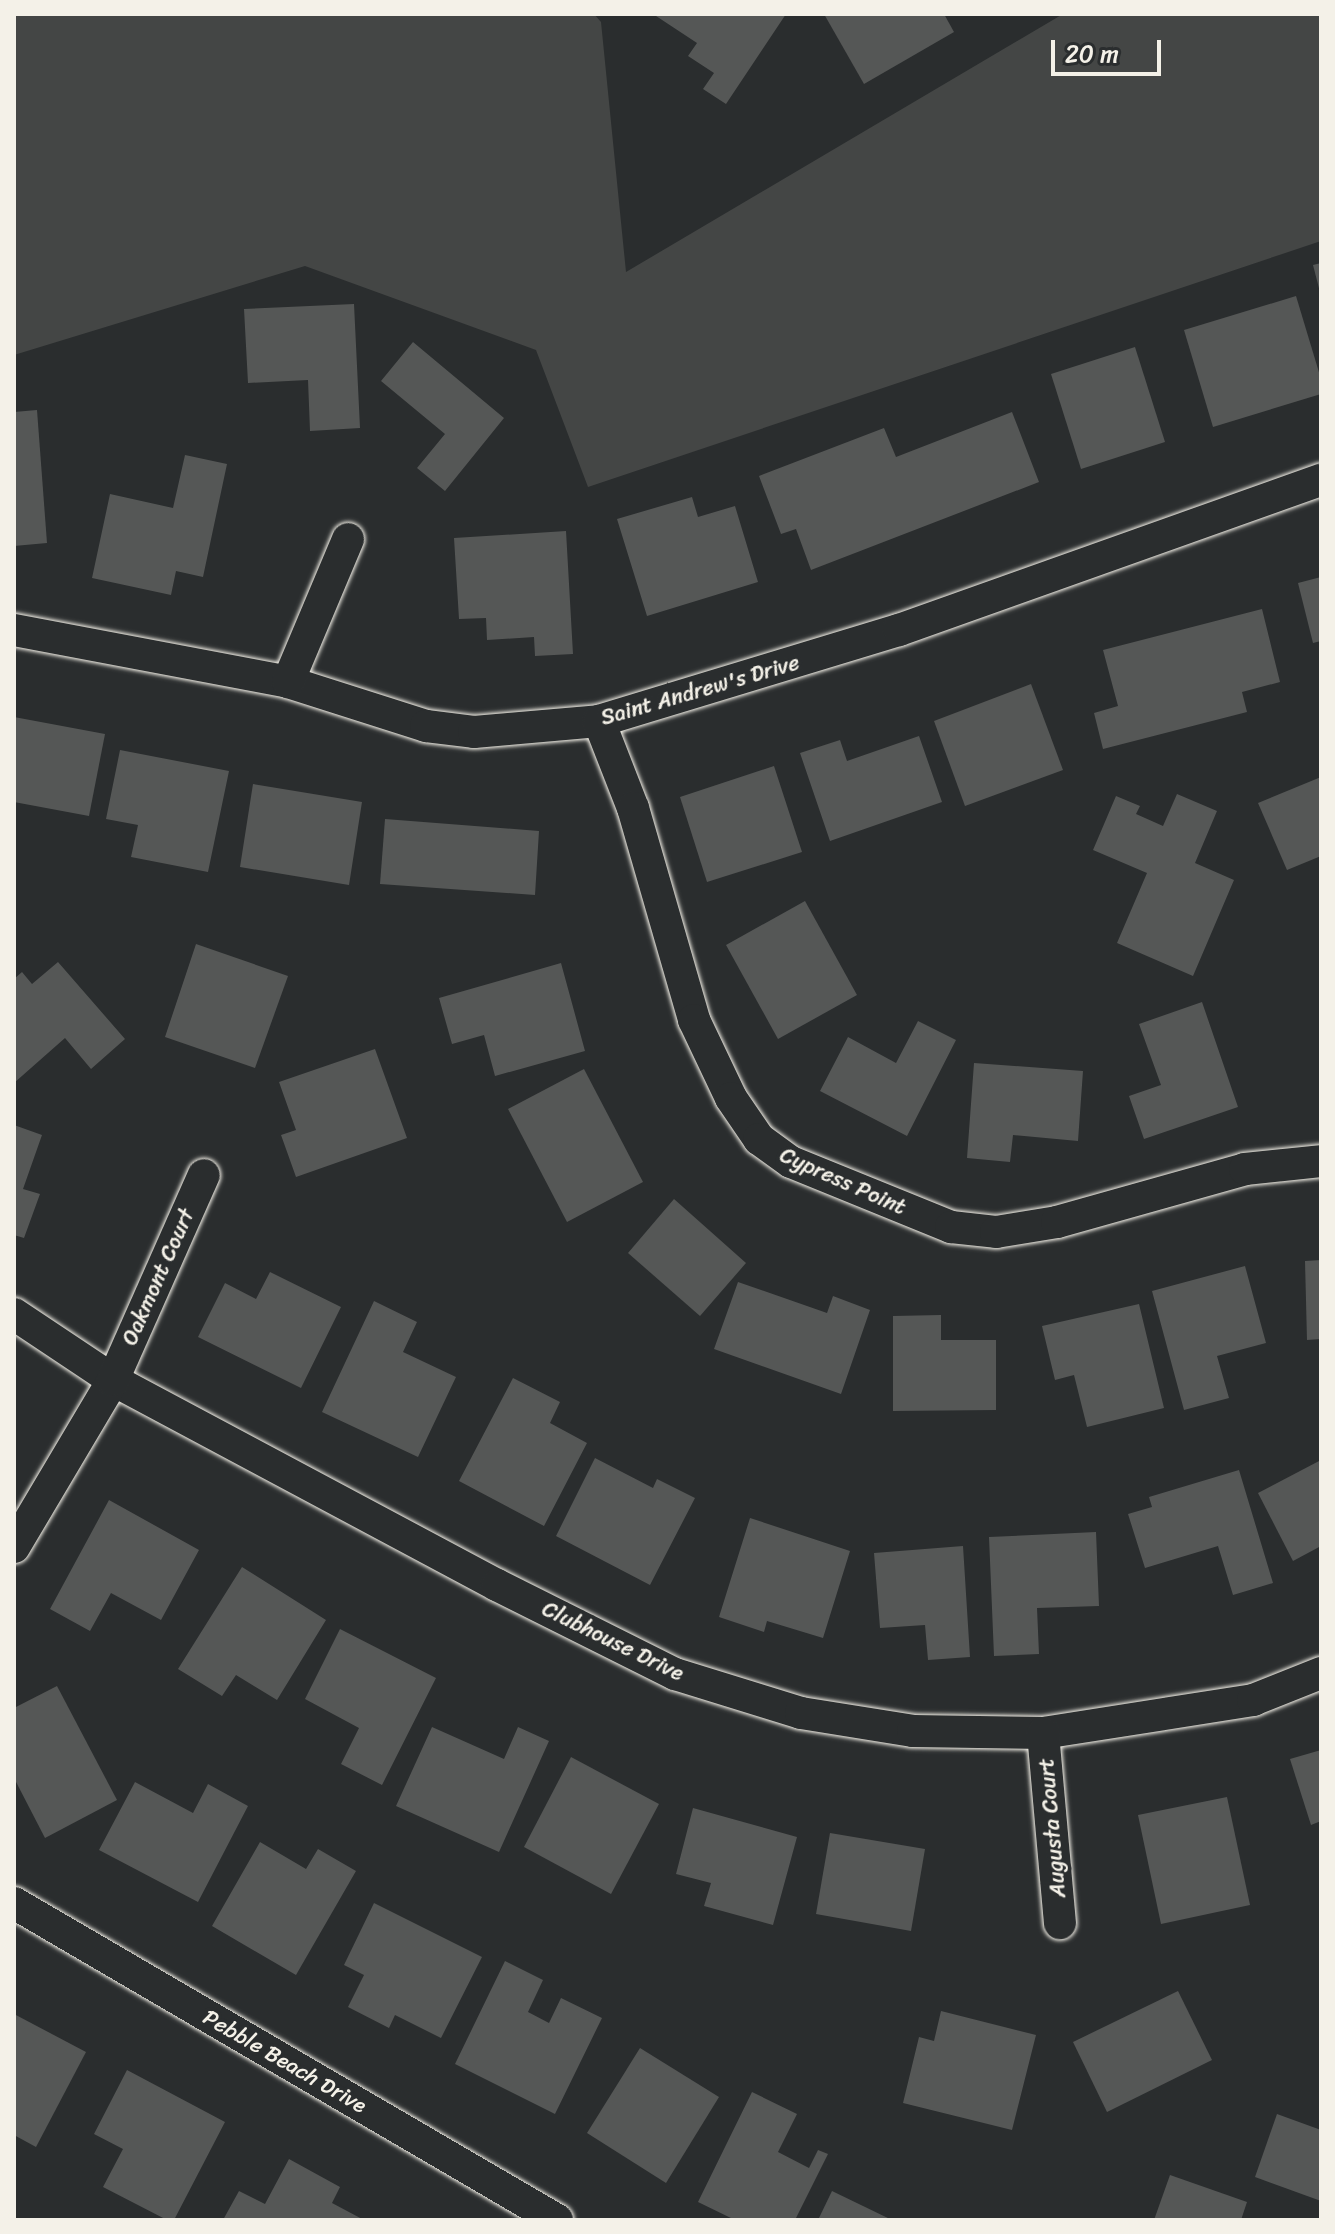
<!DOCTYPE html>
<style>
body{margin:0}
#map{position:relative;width:1335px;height:2234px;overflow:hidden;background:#2a2d2e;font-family:Sriracha,sans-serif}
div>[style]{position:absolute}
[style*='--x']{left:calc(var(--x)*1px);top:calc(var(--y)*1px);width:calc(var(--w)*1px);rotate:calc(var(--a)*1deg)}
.green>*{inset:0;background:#444645}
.building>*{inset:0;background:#555756}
.roads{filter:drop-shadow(0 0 2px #f4f1e8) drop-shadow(0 0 2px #f4f1e8)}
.minor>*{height:32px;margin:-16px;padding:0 16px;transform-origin:16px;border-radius:16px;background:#2a2d2e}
span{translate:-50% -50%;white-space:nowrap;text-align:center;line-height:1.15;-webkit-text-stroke:7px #2a2d2e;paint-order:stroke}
.street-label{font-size:22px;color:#f4f1e8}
.frame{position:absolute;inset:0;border:16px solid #f4f1e8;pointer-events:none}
.scale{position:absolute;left:1051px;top:40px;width:110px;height:36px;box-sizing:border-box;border:4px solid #f4f1e8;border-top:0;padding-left:10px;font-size:24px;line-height:28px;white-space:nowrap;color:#f4f1e8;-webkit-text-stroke:6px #2a2d2e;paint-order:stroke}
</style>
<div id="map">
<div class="green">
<div style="clip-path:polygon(14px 14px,594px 14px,601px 22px,626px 272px,1063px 14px,1321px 14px,1321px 241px,588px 487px,536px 350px,305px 266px,14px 355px)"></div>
</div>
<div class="building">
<div style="clip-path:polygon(653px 14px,786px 14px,726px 104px,703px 89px,714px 73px,688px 56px,697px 43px)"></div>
<div style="clip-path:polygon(824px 14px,944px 14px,954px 32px,864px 84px)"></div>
<div style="clip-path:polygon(1321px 263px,1321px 292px,1320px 292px,1313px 265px)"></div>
<div style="clip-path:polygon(1296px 296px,1321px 379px,1321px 394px,1213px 427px,1184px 330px)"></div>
<div style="clip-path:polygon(354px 304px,360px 428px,310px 431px,308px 380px,248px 383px,244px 309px)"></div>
<div style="clip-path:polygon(413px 342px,504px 418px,445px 491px,417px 468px,445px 434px,381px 381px)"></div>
<div style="clip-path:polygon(1135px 347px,1165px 442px,1081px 469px,1051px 374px)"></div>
<div style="clip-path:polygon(37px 410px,47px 543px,14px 546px,14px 412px)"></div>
<div style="clip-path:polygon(1012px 412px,1039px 482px,811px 570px,796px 529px,781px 534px,759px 476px,884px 428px,896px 457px)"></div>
<div style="clip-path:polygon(185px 455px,227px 464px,203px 577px,176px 571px,171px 595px,92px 578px,110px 494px,173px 508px)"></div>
<div style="clip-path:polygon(692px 497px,698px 517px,735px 506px,758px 582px,647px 616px,617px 519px)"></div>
<div style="clip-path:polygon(566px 531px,573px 654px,535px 656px,534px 637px,487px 640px,486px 618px,459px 619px,454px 538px)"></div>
<div style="clip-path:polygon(1321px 577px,1321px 641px,1313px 643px,1298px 583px)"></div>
<div style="clip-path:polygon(1262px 609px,1280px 682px,1242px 692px,1247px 712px,1103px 749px,1094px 713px,1118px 706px,1103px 650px)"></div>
<div style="clip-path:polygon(1031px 684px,1063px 770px,965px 806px,934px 721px)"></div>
<div style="clip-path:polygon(14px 717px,105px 734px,89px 816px,14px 802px)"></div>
<div style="clip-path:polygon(919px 736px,942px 802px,830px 841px,800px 753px,840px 740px,847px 761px)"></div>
<div style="clip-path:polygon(120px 750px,229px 771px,208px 872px,131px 857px,138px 825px,106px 819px)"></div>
<div style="clip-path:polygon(774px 766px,802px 852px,707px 882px,680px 797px)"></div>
<div style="clip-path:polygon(1321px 777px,1321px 856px,1287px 870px,1258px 803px)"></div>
<div style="clip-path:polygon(253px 784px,362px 802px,349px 885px,240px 867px)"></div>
<div style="clip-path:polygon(1177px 794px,1217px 811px,1195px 863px,1234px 880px,1193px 976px,1117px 943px,1147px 873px,1093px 850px,1116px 796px,1140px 806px,1136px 814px,1163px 826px)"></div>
<div style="clip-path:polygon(385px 819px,539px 831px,535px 895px,380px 884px)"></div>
<div style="clip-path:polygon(805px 901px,857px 995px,778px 1039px,726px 945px)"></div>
<div style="clip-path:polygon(196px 944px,288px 976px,255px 1068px,165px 1037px)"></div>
<div style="clip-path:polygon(58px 962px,125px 1039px,91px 1069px,65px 1038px,14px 1083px,14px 979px,22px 972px,32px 984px)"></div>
<div style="clip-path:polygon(561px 963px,585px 1051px,495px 1076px,484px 1035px,452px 1044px,439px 998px)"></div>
<div style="clip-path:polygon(1202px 1002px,1238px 1107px,1144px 1139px,1129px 1096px,1161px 1085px,1139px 1024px)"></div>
<div style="clip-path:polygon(918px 1021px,956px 1040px,907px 1136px,820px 1091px,848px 1037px,896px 1063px)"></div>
<div style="clip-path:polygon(375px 1049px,407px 1138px,296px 1177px,281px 1135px,296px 1130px,279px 1082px)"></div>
<div style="clip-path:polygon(974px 1063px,1083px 1071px,1078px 1141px,1013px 1135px,1010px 1162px,967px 1158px)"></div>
<div style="clip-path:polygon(584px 1069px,643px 1182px,567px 1222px,508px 1109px)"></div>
<div style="clip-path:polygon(14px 1125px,42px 1135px,23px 1189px,40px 1194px,24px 1238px,14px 1235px)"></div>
<div style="clip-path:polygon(674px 1199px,746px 1263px,700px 1316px,628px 1253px)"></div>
<div style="clip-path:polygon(1321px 1260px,1321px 1339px,1307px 1340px,1305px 1261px)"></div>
<div style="clip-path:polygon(1245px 1266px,1266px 1343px,1217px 1356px,1229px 1398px,1184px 1410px,1152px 1291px)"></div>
<div style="clip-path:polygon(270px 1272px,341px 1307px,301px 1388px,198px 1337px,225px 1283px,256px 1299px)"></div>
<div style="clip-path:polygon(738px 1282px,827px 1313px,833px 1296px,870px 1310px,841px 1394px,714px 1349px)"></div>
<div style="clip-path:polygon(374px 1301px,417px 1322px,403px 1352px,456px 1377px,418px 1457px,322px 1412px)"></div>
<div style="clip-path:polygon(1139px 1304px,1164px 1408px,1087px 1427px,1074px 1375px,1055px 1380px,1042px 1326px)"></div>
<div style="clip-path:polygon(941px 1315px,941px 1340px,996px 1340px,996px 1410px,893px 1411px,893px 1316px)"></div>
<div style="clip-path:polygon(513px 1378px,560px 1402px,550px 1423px,587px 1443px,544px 1526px,459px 1481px)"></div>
<div style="clip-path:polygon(595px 1458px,653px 1488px,657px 1479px,695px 1498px,650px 1585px,556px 1536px)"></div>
<div style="clip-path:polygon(1321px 1460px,1321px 1546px,1293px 1561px,1258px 1493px)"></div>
<div style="clip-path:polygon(1239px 1470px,1273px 1583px,1233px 1595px,1218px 1546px,1145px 1568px,1128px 1514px,1152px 1507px,1149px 1497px)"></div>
<div style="clip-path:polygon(109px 1500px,199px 1550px,161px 1620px,111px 1593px,90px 1631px,50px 1609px)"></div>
<div style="clip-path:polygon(750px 1518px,850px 1551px,823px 1638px,767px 1621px,764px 1632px,719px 1617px)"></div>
<div style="clip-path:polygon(1096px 1532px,1099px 1606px,1037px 1608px,1039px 1654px,994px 1656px,989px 1537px)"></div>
<div style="clip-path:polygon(963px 1546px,970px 1657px,928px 1660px,925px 1625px,880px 1628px,874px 1553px)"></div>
<div style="clip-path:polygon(242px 1567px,326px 1620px,277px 1700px,236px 1675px,222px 1696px,178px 1669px)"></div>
<div style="clip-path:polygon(340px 1629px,436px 1678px,382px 1785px,341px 1764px,359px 1728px,305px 1699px)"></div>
<div style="clip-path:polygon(57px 1686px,117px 1800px,45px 1838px,14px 1778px,14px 1708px)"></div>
<div style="clip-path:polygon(432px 1727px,504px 1759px,518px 1727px,549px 1741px,499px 1852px,396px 1806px)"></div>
<div style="clip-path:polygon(1321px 1750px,1321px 1821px,1311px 1825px,1290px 1759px)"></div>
<div style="clip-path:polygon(571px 1757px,659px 1804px,611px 1894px,524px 1847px)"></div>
<div style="clip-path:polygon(135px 1782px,193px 1813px,208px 1784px,248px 1806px,198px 1902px,99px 1850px)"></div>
<div style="clip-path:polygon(1227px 1797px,1250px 1905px,1161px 1924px,1138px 1815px)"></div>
<div style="clip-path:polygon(693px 1808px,797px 1837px,773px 1925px,704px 1906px,711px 1883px,676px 1874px)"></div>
<div style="clip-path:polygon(830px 1833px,925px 1849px,911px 1931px,816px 1914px)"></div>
<div style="clip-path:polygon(260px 1842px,306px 1869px,318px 1849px,356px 1871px,296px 1975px,212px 1926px)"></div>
<div style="clip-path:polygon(374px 1903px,482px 1957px,441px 2038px,395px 2015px,389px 2028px,348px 2007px,364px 1975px,344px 1965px)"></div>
<div style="clip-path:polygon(505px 1961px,543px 1980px,528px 2012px,549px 2023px,561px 1998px,602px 2018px,555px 2114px,455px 2064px)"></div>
<div style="clip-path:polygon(1178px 1991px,1212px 2060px,1107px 2112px,1073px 2042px)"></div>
<div style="clip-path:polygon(941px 2011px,1036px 2035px,1012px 2130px,903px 2103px,919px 2037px,934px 2041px)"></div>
<div style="clip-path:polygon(14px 2014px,86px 2052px,36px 2147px,14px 2135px)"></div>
<div style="clip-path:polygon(640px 2048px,719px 2097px,666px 2183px,587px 2133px)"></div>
<div style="clip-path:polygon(127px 2070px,225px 2122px,174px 2220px,167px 2220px,103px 2187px,123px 2149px,94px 2134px)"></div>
<div style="clip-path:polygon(752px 2092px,797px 2114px,778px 2152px,809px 2168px,818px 2150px,828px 2154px,795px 2220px,735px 2220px,698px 2202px)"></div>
<div style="clip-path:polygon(1277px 2114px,1321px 2130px,1321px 2201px,1255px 2177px)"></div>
<div style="clip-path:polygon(289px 2159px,340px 2187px,332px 2203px,364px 2220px,223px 2220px,239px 2191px,265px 2204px)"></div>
<div style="clip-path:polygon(1170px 2175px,1247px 2202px,1241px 2220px,1154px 2220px)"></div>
<div style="clip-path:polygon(832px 2191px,892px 2220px,818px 2220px)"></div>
</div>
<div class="roads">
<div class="minor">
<div style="--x:14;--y:630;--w:279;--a:10.7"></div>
<div style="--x:288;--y:682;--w:145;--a:17.7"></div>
<div style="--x:426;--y:726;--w:48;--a:7.1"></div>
<div style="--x:474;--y:732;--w:125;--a:-5"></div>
<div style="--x:599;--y:721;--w:313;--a:-16.9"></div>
<div style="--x:899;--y:630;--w:448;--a:-19.6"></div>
<div style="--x:288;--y:682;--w:155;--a:-67.2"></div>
<div style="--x:599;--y:721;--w:93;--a:68.7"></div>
<div style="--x:633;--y:808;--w:221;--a:73.9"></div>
<div style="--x:694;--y:1020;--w:86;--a:64.6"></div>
<div style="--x:731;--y:1098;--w:50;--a:55.7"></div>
<div style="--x:759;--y:1139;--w:39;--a:36"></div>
<div style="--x:791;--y:1162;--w:173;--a:22.1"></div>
<div style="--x:951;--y:1227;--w:45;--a:6.3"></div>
<div style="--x:996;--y:1232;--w:62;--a:-9.3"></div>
<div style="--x:1057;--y:1222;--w:195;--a:-15.7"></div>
<div style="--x:1245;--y:1169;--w:76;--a:-6"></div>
<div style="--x:14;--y:1314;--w:119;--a:33.7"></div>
<div style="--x:113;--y:1380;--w:435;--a:28.1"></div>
<div style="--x:497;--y:1585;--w:199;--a:26.6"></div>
<div style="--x:675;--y:1674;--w:132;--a:17.2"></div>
<div style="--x:801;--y:1713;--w:113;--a:9.1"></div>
<div style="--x:913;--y:1731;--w:130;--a:0.9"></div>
<div style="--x:1043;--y:1733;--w:213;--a:-8.9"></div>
<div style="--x:1253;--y:1700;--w:73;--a:-21.7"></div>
<div style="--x:14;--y:1547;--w:194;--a:-59.3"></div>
<div style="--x:113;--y:1380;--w:224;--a:-66.1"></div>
<div style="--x:1043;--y:1733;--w:191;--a:84.9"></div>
<div style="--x:14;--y:1903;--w:629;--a:30.28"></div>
</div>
</div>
<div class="street-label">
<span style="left:700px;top:690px;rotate:-16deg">Saint Andrew's Drive</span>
<span style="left:843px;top:1181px;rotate:24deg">Cypress Point</span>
<span style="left:158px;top:1277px;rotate:-66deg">Oakmont Court</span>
<span style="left:613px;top:1641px;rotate:26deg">Clubhouse Drive</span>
<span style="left:1052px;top:1828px;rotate:-95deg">Augusta Court</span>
<span style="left:285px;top:2061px;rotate:30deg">Pebble Beach Drive</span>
</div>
<div class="frame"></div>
<div class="scale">20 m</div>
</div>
